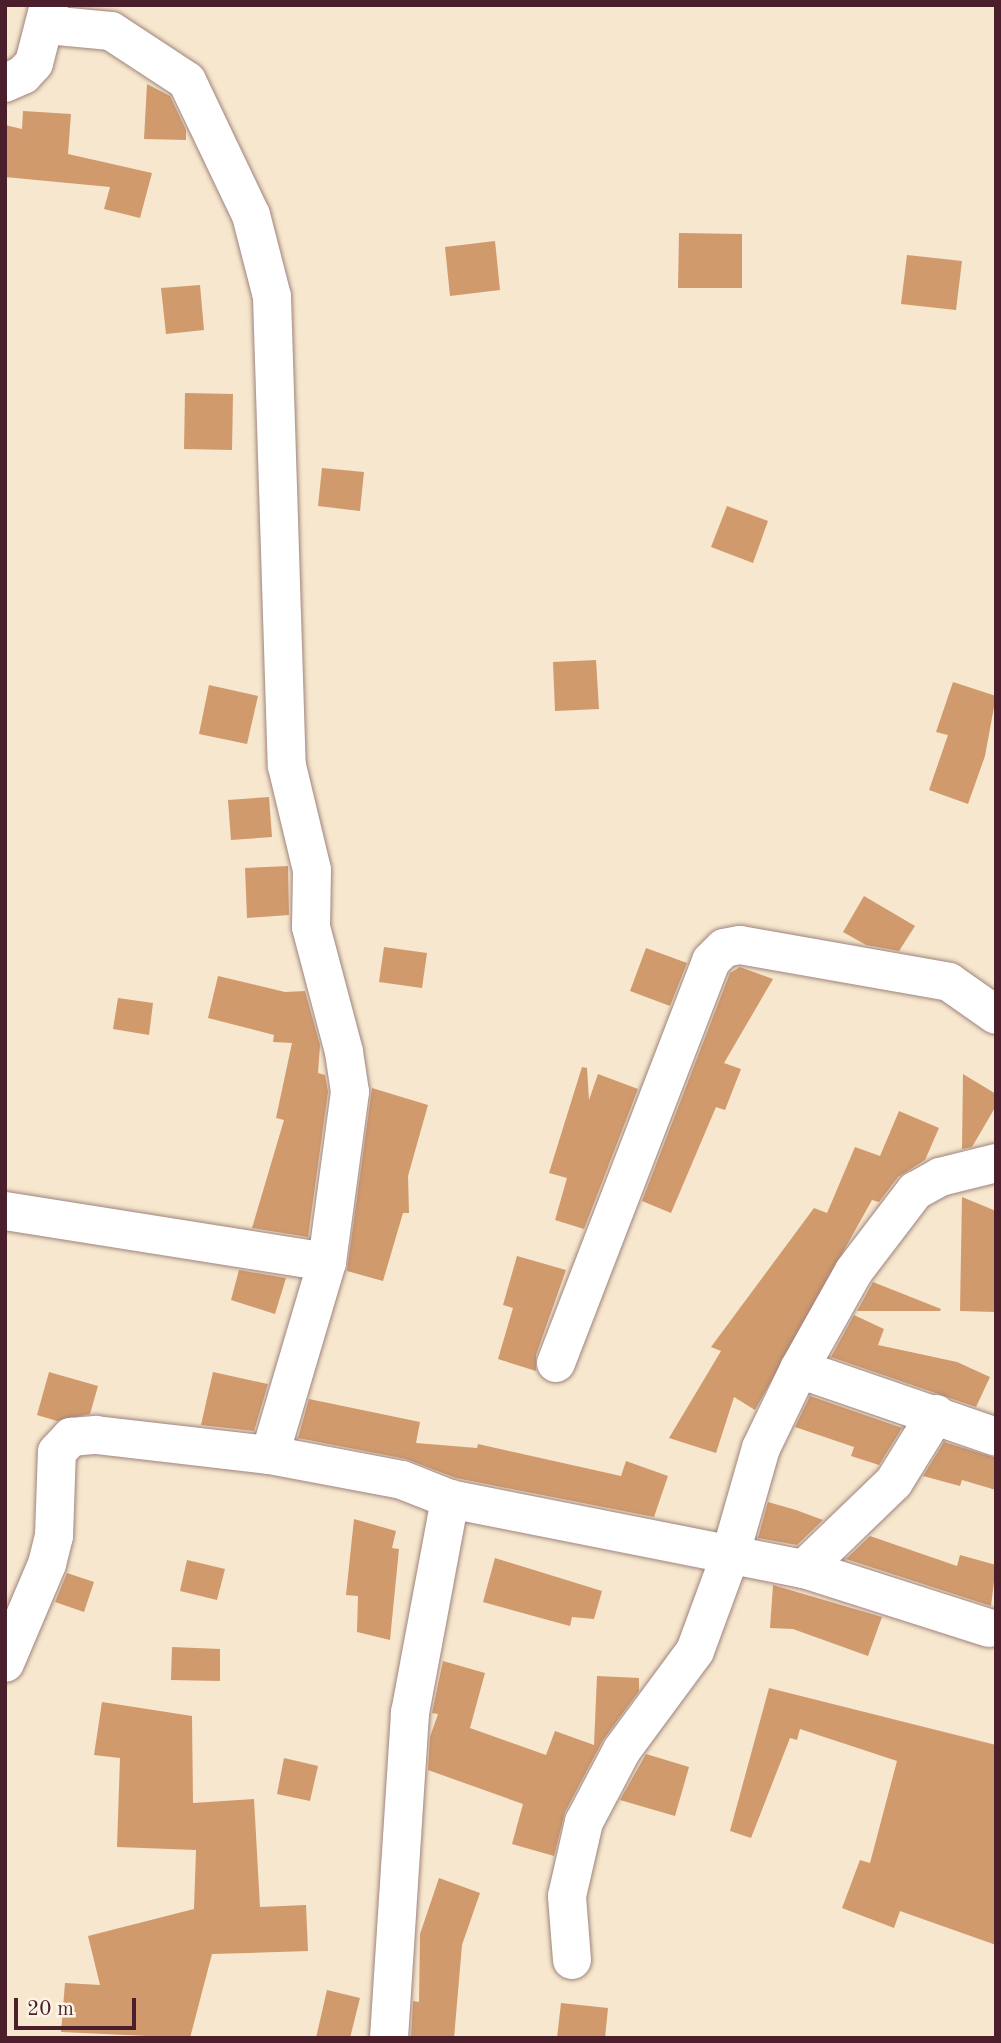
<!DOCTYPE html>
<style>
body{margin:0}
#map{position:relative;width:1001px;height:2043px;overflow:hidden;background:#f6e7ce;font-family:"Old Standard TT",serif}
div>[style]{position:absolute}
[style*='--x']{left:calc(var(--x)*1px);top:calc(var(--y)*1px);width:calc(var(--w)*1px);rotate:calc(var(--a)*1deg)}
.building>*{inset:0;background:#d09a6d}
.roads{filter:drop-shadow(0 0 2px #a0837c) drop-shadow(0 0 2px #a0837c)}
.street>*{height:38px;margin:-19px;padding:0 19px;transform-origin:19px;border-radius:19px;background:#fff}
span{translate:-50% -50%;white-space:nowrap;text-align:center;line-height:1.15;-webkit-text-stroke:6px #fcf5e5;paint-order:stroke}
.frame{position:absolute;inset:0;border:7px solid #4a1f2b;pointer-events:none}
.scale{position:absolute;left:14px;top:1998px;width:122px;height:32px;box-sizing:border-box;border:4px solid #4a1f2b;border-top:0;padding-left:9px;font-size:21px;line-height:24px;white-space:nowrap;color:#4a1f2b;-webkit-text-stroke:5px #fcf5e5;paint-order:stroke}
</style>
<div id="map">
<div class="building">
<div style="clip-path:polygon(147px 84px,170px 96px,186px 130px,186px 140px,144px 139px)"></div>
<div style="clip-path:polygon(23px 111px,71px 114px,68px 154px,152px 173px,140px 218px,104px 209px,110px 187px,5px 177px,5px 125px,22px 129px)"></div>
<div style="clip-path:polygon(679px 233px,742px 234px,742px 288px,678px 288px)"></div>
<div style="clip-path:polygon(495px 241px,500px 290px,450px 296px,445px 247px)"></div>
<div style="clip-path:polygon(907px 255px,962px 261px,956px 310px,901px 304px)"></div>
<div style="clip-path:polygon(200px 285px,204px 330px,166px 334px,161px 288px)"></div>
<div style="clip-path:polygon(185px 393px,233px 394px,232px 450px,184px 449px)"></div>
<div style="clip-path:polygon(322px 468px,364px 472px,360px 511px,318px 506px)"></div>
<div style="clip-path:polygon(727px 506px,768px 521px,753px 563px,711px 547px)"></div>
<div style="clip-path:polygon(596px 660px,599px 709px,555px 711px,553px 662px)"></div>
<div style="clip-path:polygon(953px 682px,996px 696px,985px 756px,968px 804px,929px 790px,948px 735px,936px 732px)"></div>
<div style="clip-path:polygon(209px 685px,258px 696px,247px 744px,199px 734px)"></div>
<div style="clip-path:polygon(269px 797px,272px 837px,231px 840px,228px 800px)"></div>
<div style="clip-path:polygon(288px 866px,289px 915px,247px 918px,245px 868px)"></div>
<div style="clip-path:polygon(864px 896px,915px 926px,899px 951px,866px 945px,843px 932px)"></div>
<div style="clip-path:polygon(384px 947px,427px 953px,422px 988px,379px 982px)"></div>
<div style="clip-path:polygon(646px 948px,687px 963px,670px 1006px,630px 991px)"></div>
<div style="clip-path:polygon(740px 967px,773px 979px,724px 1063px,741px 1069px,725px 1110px,716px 1107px,671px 1213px,642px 1201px,730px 973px)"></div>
<div style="clip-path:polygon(218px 976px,285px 992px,305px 991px,320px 1045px,318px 1073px,325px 1075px,328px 1092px,308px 1237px,252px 1228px,284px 1120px,276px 1118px,292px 1043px,273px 1042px,274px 1035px,208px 1018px)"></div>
<div style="clip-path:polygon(118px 998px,153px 1003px,149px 1035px,113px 1029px)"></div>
<div style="clip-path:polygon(582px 1067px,587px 1068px,589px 1100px,598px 1074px,638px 1089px,584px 1229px,555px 1220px,567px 1178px,549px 1173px)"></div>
<div style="clip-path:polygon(963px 1074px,996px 1094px,996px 1106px,972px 1147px,962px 1149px)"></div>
<div style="clip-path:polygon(372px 1088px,428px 1105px,408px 1176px,409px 1213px,403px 1213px,383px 1281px,347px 1271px)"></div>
<div style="clip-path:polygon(899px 1111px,939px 1128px,925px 1160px,898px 1177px,879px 1202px,872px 1200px,755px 1410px,734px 1397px,716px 1453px,669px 1438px,721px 1351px,711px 1347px,814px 1208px,827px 1213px,855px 1147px,880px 1156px)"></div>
<div style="clip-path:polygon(962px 1197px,996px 1211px,996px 1312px,960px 1311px)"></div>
<div style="clip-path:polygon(517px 1256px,566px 1270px,536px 1355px,536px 1371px,498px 1359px,513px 1308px,503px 1305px)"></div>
<div style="clip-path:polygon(239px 1270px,286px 1278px,275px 1314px,231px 1300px)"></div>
<div style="clip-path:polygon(873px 1282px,941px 1309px,940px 1311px,857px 1311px)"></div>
<div style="clip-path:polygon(854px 1315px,884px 1329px,878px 1345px,957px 1362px,990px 1377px,976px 1407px,831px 1357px)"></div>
<div style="clip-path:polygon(49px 1372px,98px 1386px,90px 1414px,57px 1421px,37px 1415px)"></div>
<div style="clip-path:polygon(213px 1372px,268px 1384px,254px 1431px,201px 1425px)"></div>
<div style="clip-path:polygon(810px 1396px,902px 1428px,879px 1465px,851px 1456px,854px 1447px,795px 1427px)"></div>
<div style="clip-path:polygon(309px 1399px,420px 1422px,416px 1443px,477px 1448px,478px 1444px,621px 1476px,626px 1461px,668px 1476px,654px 1517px,456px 1478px,406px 1459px,298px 1438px)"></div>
<div style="clip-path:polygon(944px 1442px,996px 1458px,996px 1490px,962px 1480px,960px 1486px,923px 1476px)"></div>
<div style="clip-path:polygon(768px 1502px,796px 1510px,823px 1520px,797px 1545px,758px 1538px)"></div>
<div style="clip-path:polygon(354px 1519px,396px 1531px,392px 1548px,399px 1549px,390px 1640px,357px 1632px,358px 1596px,346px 1595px)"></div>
<div style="clip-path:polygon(870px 1536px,957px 1566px,960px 1555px,996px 1565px,991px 1606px,846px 1559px)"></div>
<div style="clip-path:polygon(495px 1558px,602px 1591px,594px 1619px,572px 1617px,570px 1626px,483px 1602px)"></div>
<div style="clip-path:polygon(187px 1560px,225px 1569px,217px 1600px,180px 1591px)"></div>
<div style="clip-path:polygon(67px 1573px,94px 1582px,84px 1612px,55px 1602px)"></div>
<div style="clip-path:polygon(773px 1585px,882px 1617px,868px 1656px,793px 1629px,770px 1628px)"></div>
<div style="clip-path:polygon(172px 1647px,220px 1649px,220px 1681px,171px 1680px)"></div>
<div style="clip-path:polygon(443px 1661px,485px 1673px,470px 1728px,546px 1755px,555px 1731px,594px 1745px,597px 1676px,639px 1678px,639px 1691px,603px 1740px,565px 1812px,554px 1856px,512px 1844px,523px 1804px,428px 1770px,430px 1737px,438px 1714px,432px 1713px)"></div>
<div style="clip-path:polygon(769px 1688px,996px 1745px,996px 1945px,900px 1911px,894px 1928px,842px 1908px,860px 1860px,870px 1863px,897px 1761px,800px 1729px,797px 1740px,790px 1738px,751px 1838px,730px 1831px)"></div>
<div style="clip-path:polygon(102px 1702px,192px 1716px,193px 1803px,254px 1799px,260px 1907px,306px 1905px,308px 1951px,212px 1954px,190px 2038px,61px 2032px,65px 1983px,100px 1985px,88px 1936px,194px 1909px,196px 1850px,117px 1847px,120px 1758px,94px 1755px)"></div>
<div style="clip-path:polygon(646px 1754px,689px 1767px,675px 1816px,620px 1800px)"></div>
<div style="clip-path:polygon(284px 1758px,318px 1766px,310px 1801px,277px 1794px)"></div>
<div style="clip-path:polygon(439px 1878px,480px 1893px,462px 1945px,454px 2038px,411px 2038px,413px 2001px,419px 2002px,420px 1934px)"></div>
<div style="clip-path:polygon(327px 1990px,360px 1998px,350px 2038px,316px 2038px)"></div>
<div style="clip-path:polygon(561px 2003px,608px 2008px,605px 2038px,557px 2038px)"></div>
</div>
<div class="roads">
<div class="street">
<div style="--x:47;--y:25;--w:64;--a:5.4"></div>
<div style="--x:111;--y:31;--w:91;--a:33.3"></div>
<div style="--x:187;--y:81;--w:148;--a:64.5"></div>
<div style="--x:251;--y:215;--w:85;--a:75.6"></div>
<div style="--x:272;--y:297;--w:469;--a:88.2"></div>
<div style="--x:287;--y:766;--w:107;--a:76.5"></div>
<div style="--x:312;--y:870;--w:57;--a:91"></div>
<div style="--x:311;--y:927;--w:129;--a:75.2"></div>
<div style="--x:344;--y:1052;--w:40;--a:81.5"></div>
<div style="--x:350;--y:1092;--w:172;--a:97.7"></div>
<div style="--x:327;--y:1262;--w:201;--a:106.5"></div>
<div style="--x:5;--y:83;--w:20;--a:-24"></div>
<div style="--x:23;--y:75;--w:16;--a:-47"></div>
<div style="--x:34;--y:63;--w:60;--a:-75.5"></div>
<div style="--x:5;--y:1211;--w:326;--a:9"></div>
<div style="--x:556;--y:1363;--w:431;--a:-68.9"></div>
<div style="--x:711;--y:961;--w:18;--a:-45"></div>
<div style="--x:724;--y:948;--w:16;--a:-11"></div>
<div style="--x:740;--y:945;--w:212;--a:10"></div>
<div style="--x:949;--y:982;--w:57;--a:35.1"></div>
<div style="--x:799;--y:1369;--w:208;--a:19"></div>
<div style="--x:804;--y:1569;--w:125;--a:-44"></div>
<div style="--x:894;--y:1482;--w:80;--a:-58.3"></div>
<div style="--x:5;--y:1663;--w:108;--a:-67"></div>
<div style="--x:47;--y:1564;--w:29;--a:-76"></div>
<div style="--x:54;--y:1536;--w:84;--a:-88"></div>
<div style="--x:57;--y:1452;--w:21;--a:-47"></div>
<div style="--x:71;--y:1437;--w:25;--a:-5"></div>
<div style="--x:96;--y:1435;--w:175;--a:6.6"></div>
<div style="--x:270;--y:1455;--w:134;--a:10.7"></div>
<div style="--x:402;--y:1480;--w:52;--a:21.6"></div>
<div style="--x:450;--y:1499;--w:361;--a:11.2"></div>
<div style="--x:804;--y:1569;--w:194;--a:17.7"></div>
<div style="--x:572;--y:1960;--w:64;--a:-94.5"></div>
<div style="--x:567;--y:1896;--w:76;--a:-77.1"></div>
<div style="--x:584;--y:1822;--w:81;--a:-62.2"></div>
<div style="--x:622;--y:1750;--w:123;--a:-53.6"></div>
<div style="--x:695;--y:1651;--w:101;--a:-69.8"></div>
<div style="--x:730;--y:1556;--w:112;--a:-74"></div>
<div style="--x:761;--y:1448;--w:88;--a:-64.3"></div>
<div style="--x:799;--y:1369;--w:112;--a:-60.7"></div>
<div style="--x:854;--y:1271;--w:101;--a:-52.7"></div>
<div style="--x:915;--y:1191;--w:29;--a:-29"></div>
<div style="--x:940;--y:1177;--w:58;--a:-14"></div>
<div style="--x:389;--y:2038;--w:326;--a:-86.3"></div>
<div style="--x:410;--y:1713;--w:218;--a:-79.4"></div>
</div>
</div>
<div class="frame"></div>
<div class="scale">20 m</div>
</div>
